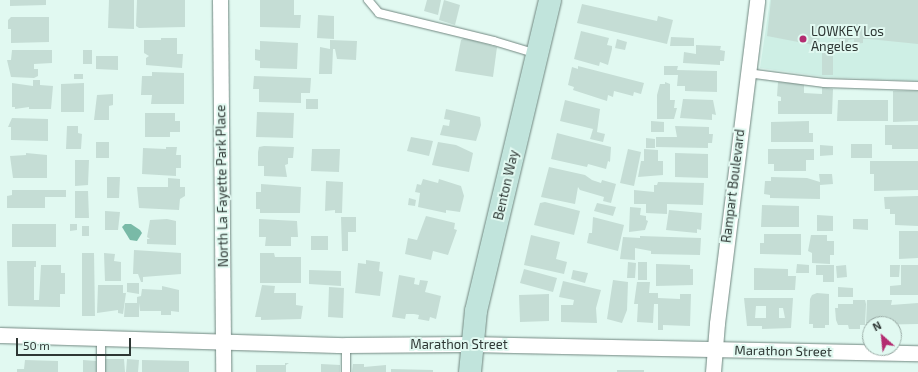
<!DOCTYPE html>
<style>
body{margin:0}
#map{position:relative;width:918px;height:372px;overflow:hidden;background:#e1f9f1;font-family:"Exo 2",sans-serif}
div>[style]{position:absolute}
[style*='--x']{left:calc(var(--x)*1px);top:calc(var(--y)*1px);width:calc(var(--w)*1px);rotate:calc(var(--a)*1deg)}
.built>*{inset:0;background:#ceefe5}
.water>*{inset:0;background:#79baa7}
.building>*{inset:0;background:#c5ddd5}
.roads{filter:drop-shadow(0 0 1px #718780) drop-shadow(0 0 1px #718780)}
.lane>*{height:8px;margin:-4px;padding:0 4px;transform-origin:4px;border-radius:4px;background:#fff}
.street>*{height:15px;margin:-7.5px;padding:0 7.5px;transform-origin:7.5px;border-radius:7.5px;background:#fff}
.secondary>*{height:22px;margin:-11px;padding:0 11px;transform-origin:11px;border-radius:11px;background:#c1e4dc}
.dots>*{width:11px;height:11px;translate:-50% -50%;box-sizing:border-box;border:2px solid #e1f9f1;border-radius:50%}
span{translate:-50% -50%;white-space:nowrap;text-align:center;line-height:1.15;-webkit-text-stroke:4px #e1f9f1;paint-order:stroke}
.poi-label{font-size:13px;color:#2e3734}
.left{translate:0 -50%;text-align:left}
.street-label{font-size:13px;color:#2e3734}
.north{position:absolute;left:862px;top:316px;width:40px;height:40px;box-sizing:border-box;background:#e1f9f1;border:1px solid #99aba5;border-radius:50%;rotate:333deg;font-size:11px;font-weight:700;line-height:16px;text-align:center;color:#2e3734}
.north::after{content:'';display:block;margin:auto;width:14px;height:18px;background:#b32c70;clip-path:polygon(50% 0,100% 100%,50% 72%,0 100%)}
.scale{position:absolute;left:16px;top:338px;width:115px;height:18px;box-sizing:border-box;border:2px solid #2e3734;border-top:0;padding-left:5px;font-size:12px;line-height:14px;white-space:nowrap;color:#2e3734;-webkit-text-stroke:3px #e1f9f1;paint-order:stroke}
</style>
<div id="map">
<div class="built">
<div style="clip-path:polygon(770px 0,918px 0,918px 81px,826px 77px,760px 68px)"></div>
</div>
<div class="water">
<div style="clip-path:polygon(125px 224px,131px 224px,140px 230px,142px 233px,137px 241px,130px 240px,122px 227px)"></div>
</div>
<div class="building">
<div style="clip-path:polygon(10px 0,46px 0,46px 5px,10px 6px)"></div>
<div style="clip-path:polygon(109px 0,134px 0,134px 29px,108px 28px)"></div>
<div style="clip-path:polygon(137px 0,185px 0,185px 27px,139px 28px,136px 26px)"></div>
<div style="clip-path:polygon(260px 0,294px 0,294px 15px,301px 15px,300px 28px,260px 27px)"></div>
<div style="clip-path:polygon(427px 0,441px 0,438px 15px,424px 11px)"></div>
<div style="clip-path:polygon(444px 0,460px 5px,455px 25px,439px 20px)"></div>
<div style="clip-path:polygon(771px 0,918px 0,918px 44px,869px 39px,863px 39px,863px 43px,854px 44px,854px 39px,848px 40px,848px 43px,839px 43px,839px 39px,834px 39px,834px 33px,820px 31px,819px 46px,767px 36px)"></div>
<div style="clip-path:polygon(582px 4px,657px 21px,658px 16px,673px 20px,667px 44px,577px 23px)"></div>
<div style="clip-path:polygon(318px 15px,334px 16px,334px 39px,317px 38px)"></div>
<div style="clip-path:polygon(11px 17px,49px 17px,49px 42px,11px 43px,11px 29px,8px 29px,8px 20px)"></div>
<div style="clip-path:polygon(581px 31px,609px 38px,607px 45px,612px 46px,612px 49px,608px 65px,600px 62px,599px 66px,574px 59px)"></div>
<div style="clip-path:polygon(671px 37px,694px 38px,694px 46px,670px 46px)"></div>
<div style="clip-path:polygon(161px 38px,177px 38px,177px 54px,183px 54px,182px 68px,146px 65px,146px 58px,149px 56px,144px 53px,144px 40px,161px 40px)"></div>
<div style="clip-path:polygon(464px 38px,497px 47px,493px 77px,455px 71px,461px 40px)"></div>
<div style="clip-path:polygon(617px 39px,627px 42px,625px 50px,615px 48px)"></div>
<div style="clip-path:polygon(330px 40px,357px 41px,356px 60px,337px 59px,335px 49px,333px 49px,332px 74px,319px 74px,320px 47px,330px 49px)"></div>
<div style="clip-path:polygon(260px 41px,298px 43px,297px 69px,260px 68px,260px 61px,255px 60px,255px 49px,260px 50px)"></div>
<div style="clip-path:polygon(696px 45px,721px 46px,720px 50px,725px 51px,724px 61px,720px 61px,720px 65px,683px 63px,684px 52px,696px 54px)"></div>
<div style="clip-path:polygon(822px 47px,833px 47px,833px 75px,822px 75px)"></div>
<div style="clip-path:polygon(12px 50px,52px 50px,52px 63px,34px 64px,34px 69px,38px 69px,38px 76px,34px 78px,11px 77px,7px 60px,11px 60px)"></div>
<div style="clip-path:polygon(83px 50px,92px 50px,92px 64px,83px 64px)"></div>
<div style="clip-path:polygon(96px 56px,118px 56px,118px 70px,96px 69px)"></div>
<div style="clip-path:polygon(578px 66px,644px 83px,641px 94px,634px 92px,633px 96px,614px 91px,613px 97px,608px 95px,607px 101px,573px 90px,574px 87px,568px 85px,572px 67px,578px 69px)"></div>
<div style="clip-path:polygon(664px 66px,678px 66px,677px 70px,717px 71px,717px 92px,685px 91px,685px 86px,677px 86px,678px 75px,664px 75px)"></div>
<div style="clip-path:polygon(152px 72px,184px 73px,184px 104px,151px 104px,152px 95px,141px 95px,142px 76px,152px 76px)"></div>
<div style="clip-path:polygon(74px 74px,83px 74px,83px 79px,74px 79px)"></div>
<div style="clip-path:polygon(254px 76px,311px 78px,310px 93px,301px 93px,301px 103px,259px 102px,259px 89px,253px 89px)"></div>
<div style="clip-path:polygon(33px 80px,40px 80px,40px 85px,53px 86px,51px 109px,29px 109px,29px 107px,15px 109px,15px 107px,12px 107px,12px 83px,33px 86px)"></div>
<div style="clip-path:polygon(665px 82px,670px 84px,670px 100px,675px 100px,674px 108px,677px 108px,674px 119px,657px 119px,657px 95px,660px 84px,665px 84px)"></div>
<div style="clip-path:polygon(778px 82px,804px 84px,804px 93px,822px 94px,822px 87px,833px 89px,832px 114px,778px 114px,778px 101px,781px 101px,781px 97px,777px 96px)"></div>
<div style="clip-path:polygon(84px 83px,84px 112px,61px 112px,61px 84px)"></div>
<div style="clip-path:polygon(893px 91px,918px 91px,918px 121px,893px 122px)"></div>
<div style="clip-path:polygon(113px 94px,113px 105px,109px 106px,109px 120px,94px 120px,97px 95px)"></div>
<div style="clip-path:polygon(306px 99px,318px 99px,318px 109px,306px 109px)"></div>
<div style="clip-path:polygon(683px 99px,713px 100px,716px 115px,712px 114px,712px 120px,680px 118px)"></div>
<div style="clip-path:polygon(565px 100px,600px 109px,597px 132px,605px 134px,603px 142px,590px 139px,593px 129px,560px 121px)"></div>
<div style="clip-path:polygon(838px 100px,888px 100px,888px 121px,837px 121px)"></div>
<div style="clip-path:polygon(446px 109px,480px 117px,481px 125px,476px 141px,440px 135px,443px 125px,449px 126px,450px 120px,444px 119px)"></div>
<div style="clip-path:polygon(257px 112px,294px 113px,293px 138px,256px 137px)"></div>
<div style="clip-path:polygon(145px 113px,175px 113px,175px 121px,180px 121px,180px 132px,170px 132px,170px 137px,145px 137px)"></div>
<div style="clip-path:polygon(12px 118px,48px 119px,48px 141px,11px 140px,11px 127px,8px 127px)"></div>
<div style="clip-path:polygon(651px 121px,664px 122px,664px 132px,651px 132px)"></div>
<div style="clip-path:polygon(809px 121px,809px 133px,813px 133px,813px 142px,771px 142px,771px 122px)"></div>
<div style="clip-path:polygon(885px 125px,918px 125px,918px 149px,892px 149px,892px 145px,885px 145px)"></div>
<div style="clip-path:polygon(67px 126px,78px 126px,78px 133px,82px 134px,81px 149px,66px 149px)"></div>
<div style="clip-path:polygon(675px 126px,709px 127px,709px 134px,713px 134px,712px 143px,708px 143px,708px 148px,656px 147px,656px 137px,677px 137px)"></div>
<div style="clip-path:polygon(557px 133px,611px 147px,610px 162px,608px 161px,606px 169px,588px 164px,587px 167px,551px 159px)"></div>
<div style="clip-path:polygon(411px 137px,433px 141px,429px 156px,407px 151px)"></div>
<div style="clip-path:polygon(646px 138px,655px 139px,655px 148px,646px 148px)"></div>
<div style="clip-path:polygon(96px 142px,109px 142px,109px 158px,96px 158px)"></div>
<div style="clip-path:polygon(438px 142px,456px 145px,473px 153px,469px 172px,432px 165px)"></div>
<div style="clip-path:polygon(851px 144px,872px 144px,872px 158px,851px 158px)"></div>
<div style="clip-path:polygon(820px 145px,833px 146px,833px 155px,820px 156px)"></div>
<div style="clip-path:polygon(264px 146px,294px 147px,293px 158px,288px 158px,288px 164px,285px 165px,287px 177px,264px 176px,264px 166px,258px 166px,258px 152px,259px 147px)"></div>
<div style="clip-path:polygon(166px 147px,177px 147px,176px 155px,181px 155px,181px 168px,176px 168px,176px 176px,142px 174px,143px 148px,166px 149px)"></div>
<div style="clip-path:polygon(312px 149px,340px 149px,339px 172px,311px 171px)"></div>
<div style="clip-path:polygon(628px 149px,641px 152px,634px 186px,620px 183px)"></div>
<div style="clip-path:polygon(644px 149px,658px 150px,658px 161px,663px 161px,663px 175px,638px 177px,641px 161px,644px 161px)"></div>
<div style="clip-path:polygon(768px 149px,814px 149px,814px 160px,806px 160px,806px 171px,774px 171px,774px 164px,768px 164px)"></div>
<div style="clip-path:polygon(26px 153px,47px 155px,47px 178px,13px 178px,10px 156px,26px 155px)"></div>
<div style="clip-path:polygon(675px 153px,708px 154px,708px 178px,675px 177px)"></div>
<div style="clip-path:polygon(75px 160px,89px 160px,88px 185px,75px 186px)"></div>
<div style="clip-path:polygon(870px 161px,918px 161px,918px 190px,874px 191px,874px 174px,870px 174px)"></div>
<div style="clip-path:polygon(549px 167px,585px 175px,592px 180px,601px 183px,602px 180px,616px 184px,611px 203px,603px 201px,604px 197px,580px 190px,578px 187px,575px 204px,541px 197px)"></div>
<div style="clip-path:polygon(819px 174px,832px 174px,833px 184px,820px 185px,820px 199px,770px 198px,770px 195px,764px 194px,765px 181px,771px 181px,771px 177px,807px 178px,820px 182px)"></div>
<div style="clip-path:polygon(107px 177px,120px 177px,119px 198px,107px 198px)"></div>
<div style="clip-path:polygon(168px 178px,180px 179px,180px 187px,185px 187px,185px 196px,180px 199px,179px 210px,139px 208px,137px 187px,168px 187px)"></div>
<div style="clip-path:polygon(423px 179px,438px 183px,439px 179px,461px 186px,464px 196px,460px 212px,446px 210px,446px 213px,418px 207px,420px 193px,415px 192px,417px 184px,421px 185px)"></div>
<div style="clip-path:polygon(326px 181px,343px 182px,342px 213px,335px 213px,335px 210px,325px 211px)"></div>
<div style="clip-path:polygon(658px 182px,704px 183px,703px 205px,667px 204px,667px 214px,646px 213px,646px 204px,634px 204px,634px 190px,654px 192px,654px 185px,657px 185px)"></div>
<div style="clip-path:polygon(261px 184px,301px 187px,300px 213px,260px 213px,260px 209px,256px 209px,256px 192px,261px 192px)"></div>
<div style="clip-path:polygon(12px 190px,66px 190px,66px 197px,45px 197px,45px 208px,7px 208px,7px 196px,12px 195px)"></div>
<div style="clip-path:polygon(75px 191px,88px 191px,89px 218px,75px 218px)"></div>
<div style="clip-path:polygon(918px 196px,918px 226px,895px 225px,895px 214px,890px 214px,890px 209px,885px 209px,884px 197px)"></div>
<div style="clip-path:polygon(409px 198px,416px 200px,415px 206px,408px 205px)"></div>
<div style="clip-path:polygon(545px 202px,580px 211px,574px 235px,534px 225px,540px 203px)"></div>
<div style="clip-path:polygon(597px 203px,616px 207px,613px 216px,594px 211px)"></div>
<div style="clip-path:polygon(762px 205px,799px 206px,799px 227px,761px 227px)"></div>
<div style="clip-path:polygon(630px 207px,641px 208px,640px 215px,646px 216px,646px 220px,648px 221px,645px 230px,629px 232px)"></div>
<div style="clip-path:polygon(669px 210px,702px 213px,701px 230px,697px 229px,697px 233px,666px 230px)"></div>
<div style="clip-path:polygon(105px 211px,120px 212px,118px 230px,105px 230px)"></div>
<div style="clip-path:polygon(817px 215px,833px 216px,833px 231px,817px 231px)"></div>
<div style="clip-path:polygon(426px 216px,455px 223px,454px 229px,457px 230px,448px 255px,433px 251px,431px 260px,405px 254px,408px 238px,417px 240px)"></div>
<div style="clip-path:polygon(341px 217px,356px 217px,356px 232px,348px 232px,348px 251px,342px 251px)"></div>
<div style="clip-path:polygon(593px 217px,624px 225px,618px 251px,587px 243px,589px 233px,592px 233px)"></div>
<div style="clip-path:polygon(167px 219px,176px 221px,176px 245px,147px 244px,147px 239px,150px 239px,147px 237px,150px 220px)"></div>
<div style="clip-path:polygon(259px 219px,297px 221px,298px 237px,291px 237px,291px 246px,265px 246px,266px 237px,259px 237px)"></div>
<div style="clip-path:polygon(853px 219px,868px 219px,868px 230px,853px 229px)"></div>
<div style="clip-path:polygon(12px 224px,56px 224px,56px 247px,12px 247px)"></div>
<div style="clip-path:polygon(70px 224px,77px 224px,77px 230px,70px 231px)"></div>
<div style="clip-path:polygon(82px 226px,89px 226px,89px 236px,82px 236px)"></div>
<div style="clip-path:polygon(899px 231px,918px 231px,918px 258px,899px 259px)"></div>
<div style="clip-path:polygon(764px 234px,801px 234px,801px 255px,760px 254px,760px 243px,764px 243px)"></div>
<div style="clip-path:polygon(531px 235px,560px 242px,556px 259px,567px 262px,564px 274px,524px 265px)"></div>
<div style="clip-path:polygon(811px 235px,827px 235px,827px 241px,834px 241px,834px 255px,830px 255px,830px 264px,812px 263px,812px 253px,808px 251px)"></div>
<div style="clip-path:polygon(311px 236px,328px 236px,328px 250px,311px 250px)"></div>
<div style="clip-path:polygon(640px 236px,701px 238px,700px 255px,651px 254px,651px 251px,635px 248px,635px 260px,620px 259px,623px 237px,640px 238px)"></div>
<div style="clip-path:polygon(134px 250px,181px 253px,181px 274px,143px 277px,143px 282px,141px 282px,138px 274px,133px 274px)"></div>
<div style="clip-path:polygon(82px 253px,94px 253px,95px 316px,82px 316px)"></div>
<div style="clip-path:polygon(104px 253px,115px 254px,114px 261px,121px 262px,121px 281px,105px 281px)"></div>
<div style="clip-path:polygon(260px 253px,274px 253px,275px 257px,301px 257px,301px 283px,260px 283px)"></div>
<div style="clip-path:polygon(366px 260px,380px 262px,379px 271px,383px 272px,380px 296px,355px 293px,358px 263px,366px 264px)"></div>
<div style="clip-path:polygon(7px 261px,36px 261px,36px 267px,34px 267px,34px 300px,39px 300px,41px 265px,61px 265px,61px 273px,65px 273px,65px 294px,60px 294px,60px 307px,8px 306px)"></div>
<div style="clip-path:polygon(628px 262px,636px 263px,635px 278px,627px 278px)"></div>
<div style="clip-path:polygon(638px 262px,647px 262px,647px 280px,638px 280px)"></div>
<div style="clip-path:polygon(656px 264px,690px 265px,690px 269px,693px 269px,693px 285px,656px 286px)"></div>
<div style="clip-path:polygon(797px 264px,809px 265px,809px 273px,796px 273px)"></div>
<div style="clip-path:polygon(816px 265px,834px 265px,834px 282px,823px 282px,823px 275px,816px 275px)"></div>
<div style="clip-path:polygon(846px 265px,847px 277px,837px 278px,836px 266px)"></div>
<div style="clip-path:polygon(890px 265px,900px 265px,899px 277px,890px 277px)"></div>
<div style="clip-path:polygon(901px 265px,918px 265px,918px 295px,890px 295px,890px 286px,901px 285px)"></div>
<div style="clip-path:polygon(754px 268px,788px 269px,788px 276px,796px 276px,795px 290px,754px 290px)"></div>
<div style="clip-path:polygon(524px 269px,557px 278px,553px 292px,520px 283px)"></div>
<div style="clip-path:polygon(309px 270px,341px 271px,341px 286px,309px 284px)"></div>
<div style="clip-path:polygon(573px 270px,588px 273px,585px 283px,571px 279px)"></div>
<div style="clip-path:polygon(399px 275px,415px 278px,414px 284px,419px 285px,420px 280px,428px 281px,425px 292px,441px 296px,436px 319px,430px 317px,429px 321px,418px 319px,419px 315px,414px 314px,406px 314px,405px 319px,392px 317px)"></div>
<div style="clip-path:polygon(613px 280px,628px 282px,627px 310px,622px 323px,607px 319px)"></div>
<div style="clip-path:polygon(563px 281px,601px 290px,596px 308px,597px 323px,561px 322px,561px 305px,573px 305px,574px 300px,559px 297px)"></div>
<div style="clip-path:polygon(637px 282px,650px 282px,649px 293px,658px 293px,658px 298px,680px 299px,680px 294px,691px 294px,690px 326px,663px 325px,663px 330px,658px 330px,658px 304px,654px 304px,653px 323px,637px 322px,638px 304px,634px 304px)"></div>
<div style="clip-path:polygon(127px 283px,139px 283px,139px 294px,127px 292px)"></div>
<div style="clip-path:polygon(98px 285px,123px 285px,123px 293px,126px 293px,123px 314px,118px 313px,118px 310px,97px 313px)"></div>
<div style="clip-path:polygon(262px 285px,275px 286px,274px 293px,296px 293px,296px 305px,303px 306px,301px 319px,261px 320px,261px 317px,255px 317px)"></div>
<div style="clip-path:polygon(162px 286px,179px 290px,179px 312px,171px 311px,171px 315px,161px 315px,161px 311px,140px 311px,139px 303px,139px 317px,124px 317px,125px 303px,137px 303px,137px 297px,141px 296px,142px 289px,162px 290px)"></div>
<div style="clip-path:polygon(329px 287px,344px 288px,343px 318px,328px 317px)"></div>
<div style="clip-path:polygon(838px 287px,853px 288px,853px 297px,838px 297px)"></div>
<div style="clip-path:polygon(817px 293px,829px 294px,829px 325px,825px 325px,825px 328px,813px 328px,813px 324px,809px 324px,810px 299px,812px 295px)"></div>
<div style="clip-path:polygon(549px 294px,549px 321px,520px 322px,519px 295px)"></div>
<div style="clip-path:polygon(evenodd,744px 298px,793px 298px,791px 328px,762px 329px,762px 326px,747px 326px,744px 298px,756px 306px,766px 306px,766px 318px,755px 318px,756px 306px,744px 298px,779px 308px,783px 308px,785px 318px,779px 318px,779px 308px)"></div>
<div style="clip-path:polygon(853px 300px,865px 300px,866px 304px,865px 325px,860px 325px,860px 329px,849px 329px,848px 325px,838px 325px,836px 320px,835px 308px,838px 308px,838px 304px,853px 304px)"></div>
<div style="clip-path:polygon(867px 300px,892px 300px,891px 305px,918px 303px,918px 324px,866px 325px)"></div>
<div style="clip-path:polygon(105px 359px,124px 359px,125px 372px,105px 372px)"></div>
<div style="clip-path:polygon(127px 359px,139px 360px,138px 372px,126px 372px)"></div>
<div style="clip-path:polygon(25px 360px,58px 361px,58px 372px,17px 372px,17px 369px,24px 369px)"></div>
<div style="clip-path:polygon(83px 360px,96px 361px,96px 372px,83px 372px)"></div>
<div style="clip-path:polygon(142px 360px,189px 361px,189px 372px,142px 372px)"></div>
<div style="clip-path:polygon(285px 363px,289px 363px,286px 365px,286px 372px,256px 372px,256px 365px,285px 365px)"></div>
<div style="clip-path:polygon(321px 364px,340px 365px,340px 372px,321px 372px)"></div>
<div style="clip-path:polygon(353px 364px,364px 364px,364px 367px,386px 365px,386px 372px,352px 372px)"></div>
<div style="clip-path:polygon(391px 369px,433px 370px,433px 372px,391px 372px)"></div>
<div style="clip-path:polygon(617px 370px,644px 370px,644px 372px,617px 372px)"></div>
</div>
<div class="roads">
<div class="lane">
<div style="--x:368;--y:0;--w:17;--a:50"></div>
<div style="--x:379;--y:13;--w:118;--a:13.7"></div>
<div style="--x:494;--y:41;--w:45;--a:16.8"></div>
<div style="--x:747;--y:73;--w:78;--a:7.4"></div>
<div style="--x:824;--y:83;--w:94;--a:1.8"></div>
<div style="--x:101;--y:372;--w:34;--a:-90"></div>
<div style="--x:346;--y:372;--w:27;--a:-90"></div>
</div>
<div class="street">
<div style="--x:220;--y:0;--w:372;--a:89.5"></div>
<div style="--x:0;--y:335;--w:346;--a:1.7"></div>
<div style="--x:346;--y:345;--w:125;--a:-0.5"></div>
<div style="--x:471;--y:344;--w:447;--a:1.2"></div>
<div style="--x:713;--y:372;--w:49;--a:-85.3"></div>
<div style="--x:717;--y:323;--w:325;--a:-82.9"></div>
</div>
<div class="secondary">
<div style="--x:470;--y:372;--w:61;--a:-84.4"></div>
<div style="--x:476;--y:311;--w:320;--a:-76.6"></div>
</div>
</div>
<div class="dots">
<div style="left:803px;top:39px;background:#b32c70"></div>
</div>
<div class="poi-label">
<span class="left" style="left:811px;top:39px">LOWKEY Los<br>Angeles</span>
</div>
<div class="street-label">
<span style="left:506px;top:185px;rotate:-77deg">Benton Way</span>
<span style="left:222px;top:186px;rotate:-91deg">North La Fayette Park Place</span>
<span style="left:733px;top:186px;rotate:-83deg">Rampart Boulevard</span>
<span style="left:459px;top:344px">Marathon Street</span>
<span style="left:783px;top:351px;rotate:1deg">Marathon Street</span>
</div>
<div class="north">N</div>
<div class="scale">50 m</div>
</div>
